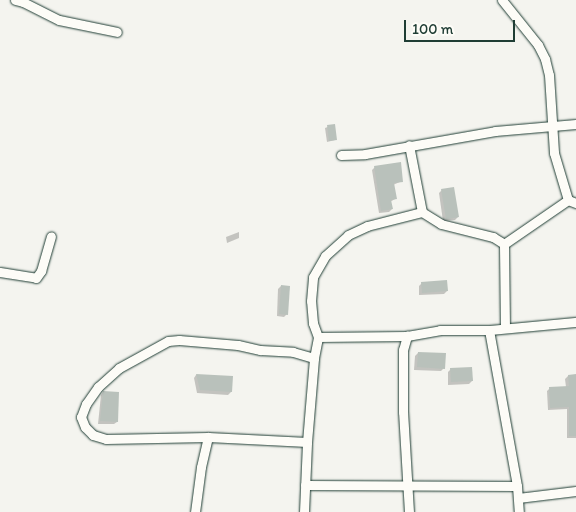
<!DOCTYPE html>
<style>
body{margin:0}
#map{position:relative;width:576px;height:512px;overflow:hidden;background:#f4f4ef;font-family:Itim,sans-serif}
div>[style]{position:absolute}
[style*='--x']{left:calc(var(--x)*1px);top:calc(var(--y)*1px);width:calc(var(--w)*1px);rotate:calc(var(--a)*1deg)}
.shadow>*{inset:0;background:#0003}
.building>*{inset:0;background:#b9c1bb}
.roads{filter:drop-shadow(0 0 1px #1f3d34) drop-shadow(0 0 1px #1f3d34)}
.street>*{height:9px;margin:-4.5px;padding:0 4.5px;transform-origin:4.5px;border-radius:4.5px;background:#fdfcf7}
span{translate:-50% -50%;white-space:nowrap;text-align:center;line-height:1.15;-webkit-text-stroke:5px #fdfcf7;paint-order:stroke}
.scale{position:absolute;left:404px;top:20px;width:111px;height:22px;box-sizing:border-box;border:2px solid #1f3d34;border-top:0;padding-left:6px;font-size:15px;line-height:18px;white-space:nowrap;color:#1f3d34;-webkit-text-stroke:4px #fdfcf7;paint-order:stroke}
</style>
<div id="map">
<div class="shadow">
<div style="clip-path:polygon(333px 125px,335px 140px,327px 142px,325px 128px)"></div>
<div style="clip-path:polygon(375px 167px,402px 181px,393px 185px,395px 199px,390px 202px,392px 209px,389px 212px,379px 213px,372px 170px)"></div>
<div style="clip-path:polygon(442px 190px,458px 217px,455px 220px,443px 221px,439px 193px)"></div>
<div style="clip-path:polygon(239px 232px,239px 238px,227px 243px,226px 237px)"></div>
<div style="clip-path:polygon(422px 283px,447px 291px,444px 294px,419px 295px,419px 286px)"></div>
<div style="clip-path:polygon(281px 286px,287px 314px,284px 317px,277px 316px,278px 289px)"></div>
<div style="clip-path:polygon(418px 353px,444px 368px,441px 371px,414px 370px,415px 356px)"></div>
<div style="clip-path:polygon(451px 369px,472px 381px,469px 384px,448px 385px,448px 372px)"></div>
<div style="clip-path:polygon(196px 375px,232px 377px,231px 392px,228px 395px,197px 393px,194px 378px)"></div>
<div style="clip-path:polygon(568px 376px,576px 376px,576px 438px,567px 438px,567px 409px,548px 410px,547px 391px,550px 388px,566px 387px,565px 379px)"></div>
<div style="clip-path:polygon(103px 392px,117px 422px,114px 424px,98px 424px,101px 395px)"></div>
</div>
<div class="building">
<div style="clip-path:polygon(335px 124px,337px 140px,329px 141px,327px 125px)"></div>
<div style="clip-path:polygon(401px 162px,403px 182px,394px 183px,397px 199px,391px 200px,393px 209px,381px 211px,374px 166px)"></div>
<div style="clip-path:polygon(454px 187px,459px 217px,448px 219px,446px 219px,441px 189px)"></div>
<div style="clip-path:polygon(447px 280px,448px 291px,422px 293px,421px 282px)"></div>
<div style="clip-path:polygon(281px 285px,290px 286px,288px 315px,279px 314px)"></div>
<div style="clip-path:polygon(418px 352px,446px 353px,445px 369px,417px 367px)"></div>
<div style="clip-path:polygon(472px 367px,473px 381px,451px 382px,450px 368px)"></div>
<div style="clip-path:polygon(196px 374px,233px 376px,232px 392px,200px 390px)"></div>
<div style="clip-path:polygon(576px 374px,576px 436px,569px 436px,569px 407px,550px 408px,549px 387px,569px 386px,568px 375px)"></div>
<div style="clip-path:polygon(103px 391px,119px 392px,118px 422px,100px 421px)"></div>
</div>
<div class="roads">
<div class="street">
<div style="--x:15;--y:0;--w:8;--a:14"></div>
<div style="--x:23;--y:2;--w:40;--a:26.6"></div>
<div style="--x:59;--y:20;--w:59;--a:11.7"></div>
<div style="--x:502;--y:0;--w:58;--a:51.3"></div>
<div style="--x:538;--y:45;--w:16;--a:63"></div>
<div style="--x:545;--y:59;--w:16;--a:76"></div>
<div style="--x:549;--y:75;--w:78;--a:86.3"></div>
<div style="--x:554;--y:153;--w:49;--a:73.4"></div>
<div style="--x:568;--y:200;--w:9;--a:21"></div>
<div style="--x:341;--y:155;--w:24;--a:-2"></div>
<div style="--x:365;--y:154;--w:132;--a:-10"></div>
<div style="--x:495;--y:131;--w:81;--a:-4.9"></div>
<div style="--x:422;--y:212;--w:22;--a:32"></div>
<div style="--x:441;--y:224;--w:54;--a:14"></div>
<div style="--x:493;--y:237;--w:13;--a:32"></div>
<div style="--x:0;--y:272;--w:36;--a:9"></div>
<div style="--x:36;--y:278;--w:9;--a:-54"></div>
<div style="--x:41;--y:271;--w:36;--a:-74"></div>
<div style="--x:505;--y:328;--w:84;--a:-90.7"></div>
<div style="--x:504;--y:244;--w:78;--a:-34.5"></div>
<div style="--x:489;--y:330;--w:158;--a:79.8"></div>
<div style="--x:517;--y:486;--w:26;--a:86"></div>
<div style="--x:318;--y:337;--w:15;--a:-110"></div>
<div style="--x:313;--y:323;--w:22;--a:-95"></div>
<div style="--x:311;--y:301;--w:24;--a:-85"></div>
<div style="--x:313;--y:277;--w:24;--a:-60"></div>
<div style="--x:325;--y:256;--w:31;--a:-42"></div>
<div style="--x:348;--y:235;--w:21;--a:-25"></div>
<div style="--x:367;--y:226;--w:57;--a:-14.3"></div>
<div style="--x:422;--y:212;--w:68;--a:-101"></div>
<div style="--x:307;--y:442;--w:84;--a:-85.2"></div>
<div style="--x:314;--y:358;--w:21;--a:-79"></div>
<div style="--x:318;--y:337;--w:89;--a:-0.6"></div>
<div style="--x:305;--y:485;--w:212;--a:0.3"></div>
<div style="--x:518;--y:498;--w:58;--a:-6.9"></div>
<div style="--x:195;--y:512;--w:45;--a:-82.4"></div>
<div style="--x:201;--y:467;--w:31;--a:-77"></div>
<div style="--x:304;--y:512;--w:70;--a:-87.5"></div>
<div style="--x:307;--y:442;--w:99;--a:-177.1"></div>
<div style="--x:208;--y:437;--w:102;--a:178.9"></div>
<div style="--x:106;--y:439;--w:14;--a:-163"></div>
<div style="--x:93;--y:435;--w:11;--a:-135"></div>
<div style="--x:85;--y:427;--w:11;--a:-112"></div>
<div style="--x:81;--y:417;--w:14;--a:-69"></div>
<div style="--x:86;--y:404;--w:21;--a:-55"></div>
<div style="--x:98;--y:387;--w:28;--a:-42"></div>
<div style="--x:119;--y:368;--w:56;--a:-28.9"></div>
<div style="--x:168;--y:341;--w:11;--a:-5"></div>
<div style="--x:179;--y:340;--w:59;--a:4.8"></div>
<div style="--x:238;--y:345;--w:23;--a:13"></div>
<div style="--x:260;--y:350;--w:33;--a:3"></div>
<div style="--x:293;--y:352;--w:22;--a:16"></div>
<div style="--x:409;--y:512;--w:100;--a:-93.4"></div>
<div style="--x:403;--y:412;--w:62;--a:-90"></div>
<div style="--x:403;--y:350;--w:15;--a:-74"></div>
<div style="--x:407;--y:336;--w:34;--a:-10"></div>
<div style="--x:440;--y:330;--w:49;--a:0"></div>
<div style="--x:489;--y:330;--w:87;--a:-5.3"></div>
</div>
</div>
<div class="scale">100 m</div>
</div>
